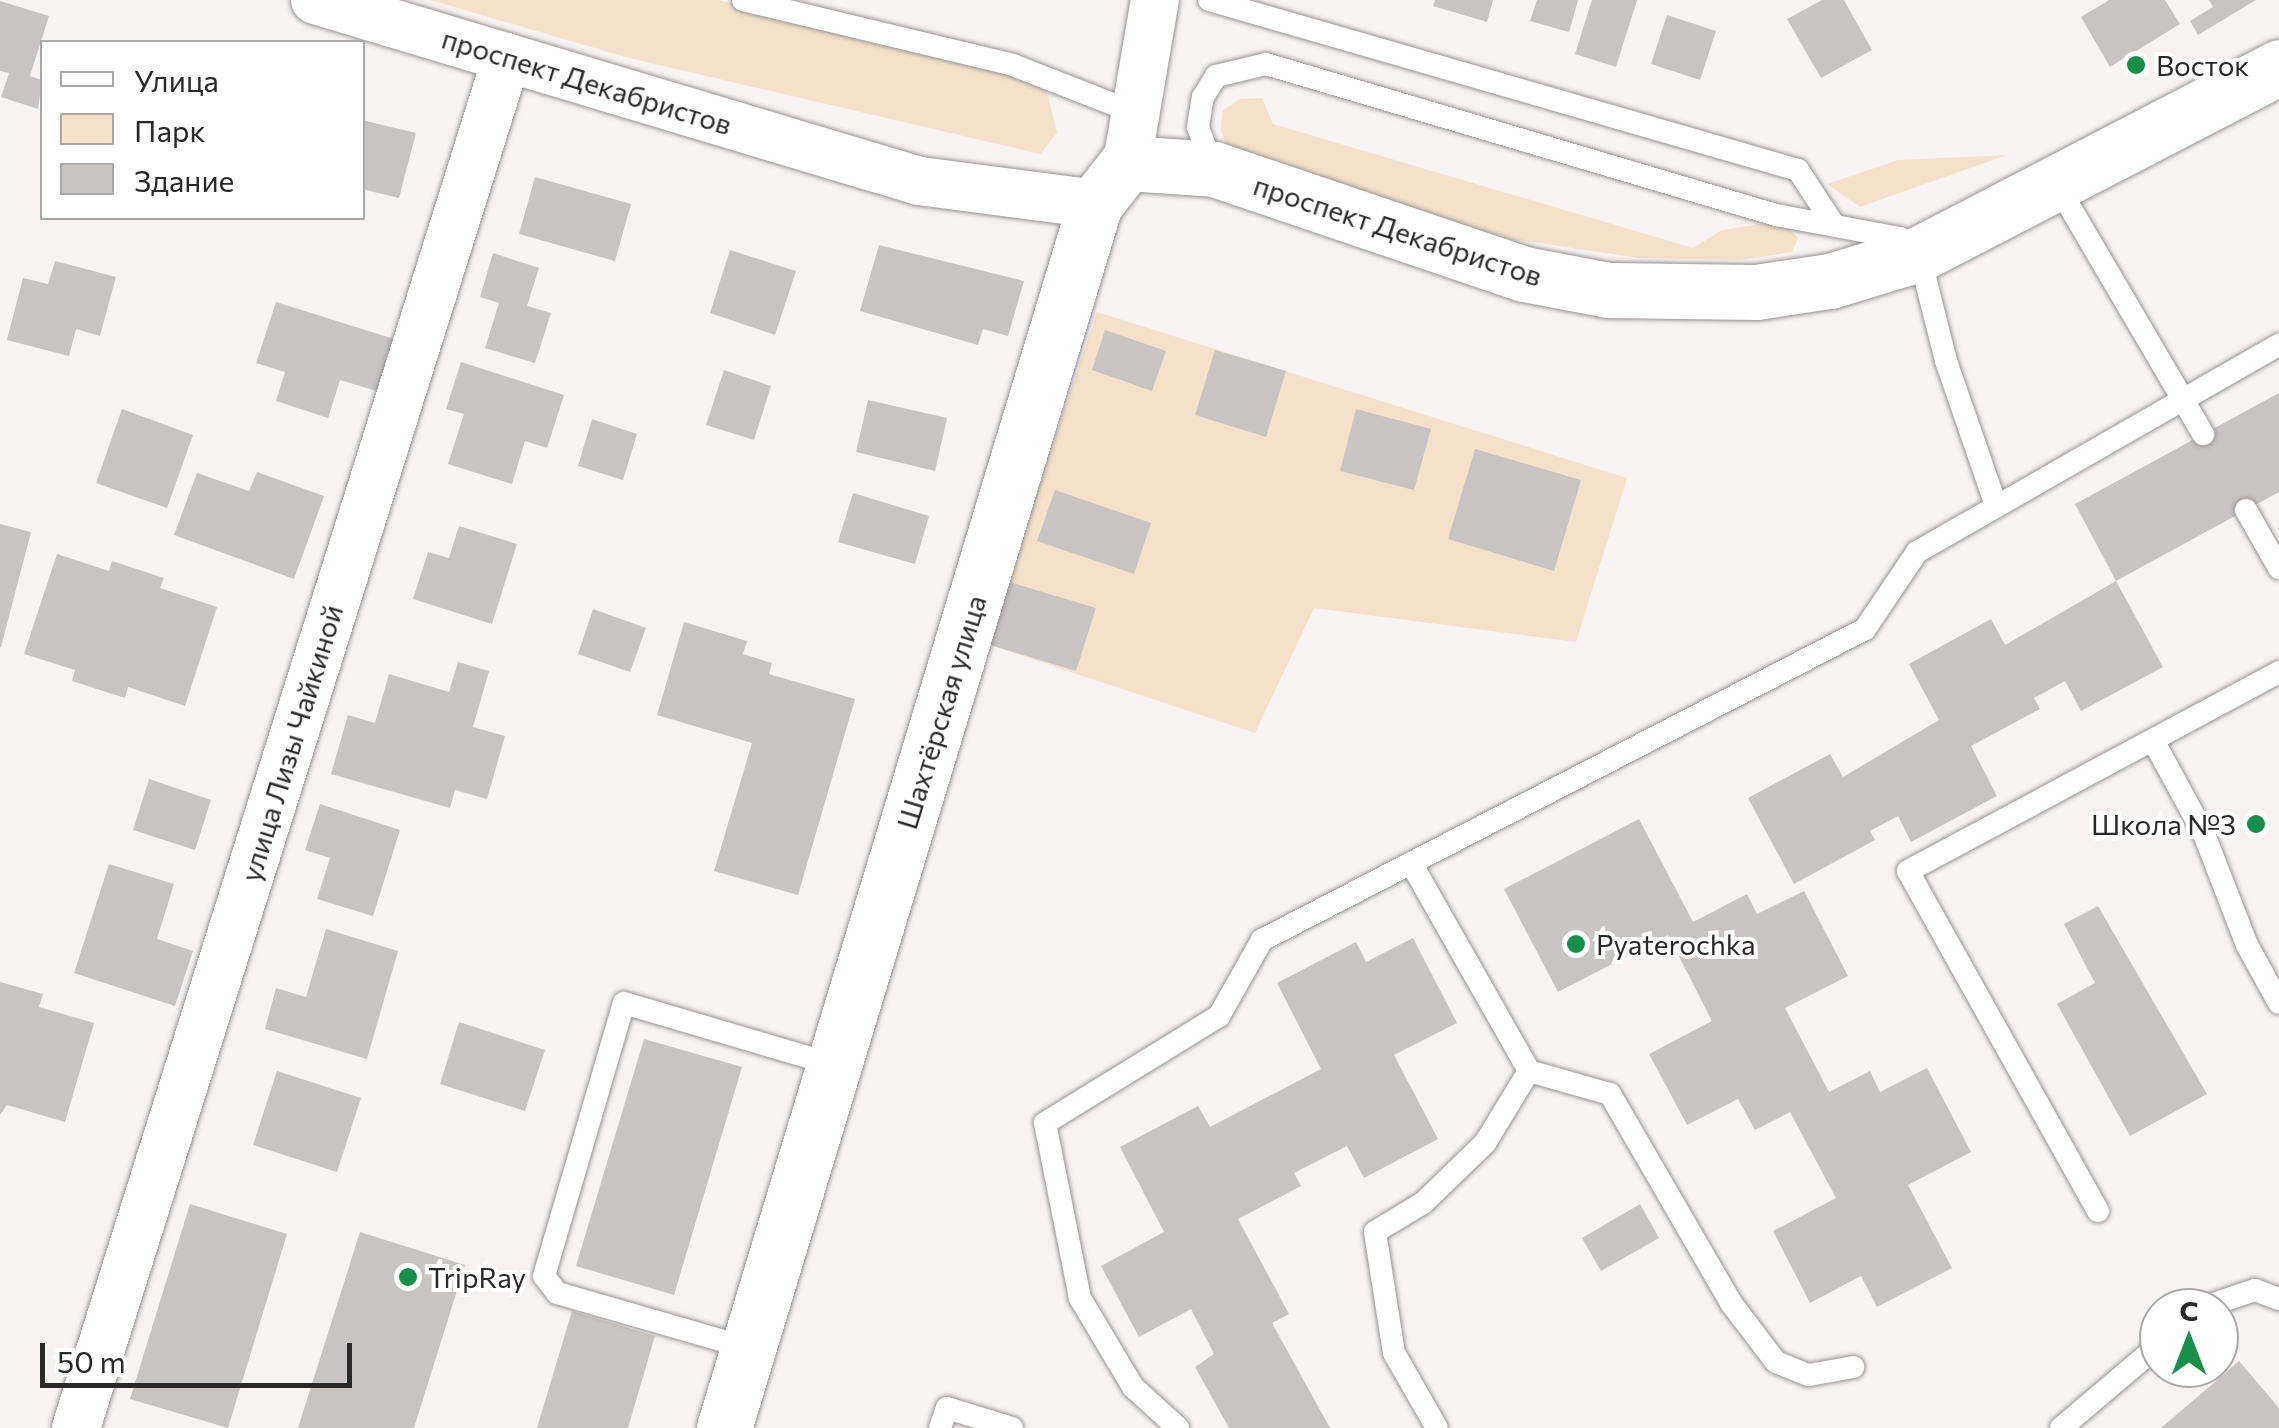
<!DOCTYPE html>
<meta charset="utf-8">
<style>
body{margin:0}
#map{position:relative;width:2279px;height:1428px;overflow:hidden;background:#f8f2f2;font-family:Commissioner,sans-serif}
div>[style]{position:absolute}
[style*='--x']{left:calc(var(--x)*1px);top:calc(var(--y)*1px);width:calc(var(--w)*1px);rotate:calc(var(--a)*1deg)}
.green>*{inset:0;background:#f5e1ca}
.building>*{inset:0;background:#c9c4c2}
.roads{filter:drop-shadow(0 0 2px #999494) drop-shadow(0 0 2px #999494)}
.lane>*{height:22px;margin:-11px;padding:0 11px;transform-origin:11px;border-radius:11px;background:#fff}
.street>*{height:48px;margin:-24px;padding:0 24px;transform-origin:24px;border-radius:24px;background:#fff}
.secondary>*{height:55px;margin:-27.5px;padding:0 27.5px;transform-origin:27.5px;border-radius:27.5px;background:#fff}
.dots>*{width:28px;height:28px;translate:-50% -50%;box-sizing:border-box;border:5px solid #fff;border-radius:50%}
span{translate:-50% -50%;white-space:nowrap;text-align:center;line-height:1.15;-webkit-text-stroke:8px #fff;paint-order:stroke}
.poi-label{font-size:28px;color:#2a2828}
.left{translate:0 -50%;text-align:left}
.right{translate:-100% -50%;text-align:right}
.street-label{font-size:28px;color:#2a2828}
.legend{position:absolute;left:40px;top:40px;width:325px;height:180px;box-sizing:border-box;background:#fff;border:2px solid #aaa9a9;margin:0;padding:12px 18px;list-style:none;font-size:30px;color:#2a2828}
.legend li{display:flex;align-items:center;gap:20px;height:50px}
.legend b{width:50px;border:2px solid #aaa9a9}
.north{position:absolute;left:2139px;top:1288px;width:100px;height:100px;box-sizing:border-box;background:#fff;border:2px solid #aaa9a9;border-radius:50%;rotate:0deg;font-size:28px;font-weight:700;line-height:40px;text-align:center;color:#2a2828}
.north::after{content:'';display:block;margin:auto;width:35px;height:45px;background:#18904c;clip-path:polygon(50% 0,100% 100%,50% 72%,0 100%)}
.scale{position:absolute;left:40px;top:1343px;width:312px;height:45px;box-sizing:border-box;border:5px solid #2a2828;border-top:0;padding-left:12px;font-size:30px;line-height:35px;white-space:nowrap;color:#2a2828;-webkit-text-stroke:8px #fff;paint-order:stroke}
</style>
<div id="map">
<div class="green">
<div style="clip-path:polygon(430px 0,718px 0,1045px 84px,1057px 133px,1040px 154px,629px 58px)"></div>
<div style="clip-path:polygon(1262px 98px,1273px 124px,1693px 248px,1722px 230px,1761px 224px,1789px 229px,1798px 238px,1792px 252px,1741px 260px,1639px 258px,1498px 237px,1228px 147px,1221px 131px,1222px 111px,1240px 99px)"></div>
<div style="clip-path:polygon(2007px 155px,1860px 207px,1827px 184px,1898px 160px)"></div>
<div style="clip-path:polygon(1097px 312px,1627px 478px,1576px 642px,1314px 608px,1255px 733px,987px 644px)"></div>
</div>
<div class="building">
<div style="clip-path:polygon(1435px 0,1493px 0,1487px 22px,1433px 6px)"></div>
<div style="clip-path:polygon(1537px 0,1578px 0,1569px 32px,1530px 21px)"></div>
<div style="clip-path:polygon(1592px 0,1637px 0,1616px 67px,1575px 54px)"></div>
<div style="clip-path:polygon(1822px 0,1844px 0,1872px 50px,1821px 78px,1787px 19px)"></div>
<div style="clip-path:polygon(2109px 0,2165px 0,2180px 24px,2110px 67px,2081px 17px)"></div>
<div style="clip-path:polygon(2209px 0,2256px 0,2198px 35px,2190px 21px,2213px 7px)"></div>
<div style="clip-path:polygon(0 1px,49px 16px,30px 76px,42px 80px,38px 109px,1px 97px,9px 73px,0 71px)"></div>
<div style="clip-path:polygon(1667px 15px,1716px 31px,1700px 80px,1651px 64px)"></div>
<div style="clip-path:polygon(362px 120px,416px 133px,399px 198px,362px 189px)"></div>
<div style="clip-path:polygon(535px 177px,631px 204px,615px 261px,519px 234px)"></div>
<div style="clip-path:polygon(879px 245px,1024px 281px,1008px 336px,983px 329px,978px 345px,860px 311px)"></div>
<div style="clip-path:polygon(730px 250px,796px 271px,775px 335px,710px 313px)"></div>
<div style="clip-path:polygon(493px 253px,539px 268px,527px 306px,551px 313px,535px 363px,485px 348px,499px 303px,480px 297px)"></div>
<div style="clip-path:polygon(55px 261px,116px 277px,100px 336px,76px 329px,69px 356px,7px 340px,23px 278px,48px 284px)"></div>
<div style="clip-path:polygon(276px 302px,394px 339px,377px 391px,340px 380px,328px 418px,276px 401px,285px 372px,256px 363px)"></div>
<div style="clip-path:polygon(1105px 330px,1166px 351px,1152px 391px,1092px 370px)"></div>
<div style="clip-path:polygon(1215px 350px,1286px 371px,1266px 437px,1195px 415px)"></div>
<div style="clip-path:polygon(461px 362px,564px 395px,547px 448px,525px 441px,512px 484px,448px 464px,464px 414px,446px 409px)"></div>
<div style="clip-path:polygon(724px 370px,771px 386px,754px 440px,706px 425px)"></div>
<div style="clip-path:polygon(2279px 393px,2279px 492px,2116px 581px,2075px 504px)"></div>
<div style="clip-path:polygon(868px 400px,947px 418px,935px 471px,856px 452px)"></div>
<div style="clip-path:polygon(122px 409px,193px 435px,167px 508px,96px 483px)"></div>
<div style="clip-path:polygon(1356px 409px,1431px 429px,1414px 490px,1340px 471px)"></div>
<div style="clip-path:polygon(592px 419px,637px 434px,623px 480px,578px 466px)"></div>
<div style="clip-path:polygon(1475px 449px,1581px 480px,1554px 571px,1448px 539px)"></div>
<div style="clip-path:polygon(257px 472px,324px 496px,294px 579px,174px 535px,197px 473px,249px 491px)"></div>
<div style="clip-path:polygon(1055px 490px,1151px 523px,1134px 574px,1037px 541px)"></div>
<div style="clip-path:polygon(853px 493px,929px 516px,915px 564px,838px 542px)"></div>
<div style="clip-path:polygon(0 524px,31px 532px,1px 647px,0 647px)"></div>
<div style="clip-path:polygon(459px 526px,517px 544px,492px 624px,413px 599px,428px 552px,449px 558px)"></div>
<div style="clip-path:polygon(57px 554px,109px 571px,112px 561px,164px 578px,160px 588px,217px 607px,185px 706px,128px 687px,125px 698px,72px 681px,75px 670px,24px 654px)"></div>
<div style="clip-path:polygon(1006px 581px,1096px 608px,1076px 671px,987px 644px)"></div>
<div style="clip-path:polygon(2116px 581px,2163px 667px,2081px 711px,2065px 681px,2034px 698px,2040px 709px,1971px 746px,1997px 796px,1911px 842px,1898px 816px,1870px 831px,1875px 840px,1794px 884px,1748px 798px,1830px 754px,1843px 777px,1939px 720px,1909px 664px,1991px 619px,2005px 645px)"></div>
<div style="clip-path:polygon(593px 609px,646px 628px,630px 672px,578px 654px)"></div>
<div style="clip-path:polygon(684px 622px,747px 641px,743px 654px,772px 663px,769px 674px,855px 699px,798px 895px,714px 871px,752px 743px,657px 715px)"></div>
<div style="clip-path:polygon(458px 662px,489px 671px,473px 727px,505px 736px,487px 799px,455px 790px,450px 808px,331px 774px,348px 715px,375px 723px,389px 674px,449px 692px)"></div>
<div style="clip-path:polygon(149px 779px,211px 800px,195px 850px,133px 830px)"></div>
<div style="clip-path:polygon(320px 804px,400px 830px,373px 916px,317px 899px,330px 858px,305px 850px)"></div>
<div style="clip-path:polygon(1639px 819px,1693px 922px,1747px 894px,1757px 914px,1804px 891px,1848px 976px,1785px 1008px,1829px 1092px,1870px 1071px,1880px 1092px,1927px 1068px,1971px 1152px,1908px 1185px,1952px 1268px,1877px 1307px,1861px 1276px,1810px 1303px,1773px 1231px,1836px 1198px,1790px 1112px,1755px 1130px,1738px 1099px,1687px 1125px,1649px 1054px,1712px 1021px,1668px 935px,1558px 992px,1504px 889px)"></div>
<div style="clip-path:polygon(109px 864px,174px 884px,157px 939px,193px 951px,175px 1006px,74px 973px)"></div>
<div style="clip-path:polygon(2098px 906px,2207px 1094px,2130px 1136px,2057px 1004px,2095px 983px,2064px 924px)"></div>
<div style="clip-path:polygon(326px 929px,398px 951px,367px 1059px,265px 1029px,276px 988px,306px 997px)"></div>
<div style="clip-path:polygon(1413px 938px,1457px 1023px,1394px 1055px,1438px 1139px,1364px 1178px,1347px 1146px,1294px 1173px,1301px 1186px,1238px 1219px,1289px 1314px,1272px 1323px,1330px 1428px,1229px 1428px,1195px 1367px,1214px 1354px,1191px 1309px,1139px 1337px,1101px 1266px,1164px 1232px,1120px 1147px,1198px 1106px,1210px 1127px,1321px 1069px,1277px 983px,1356px 942px,1366px 962px)"></div>
<div style="clip-path:polygon(0 982px,43px 994px,39px 1007px,94px 1023px,65px 1122px,7px 1105px,0 1115px)"></div>
<div style="clip-path:polygon(459px 1022px,545px 1050px,525px 1111px,440px 1084px)"></div>
<div style="clip-path:polygon(644px 1039px,742px 1067px,674px 1295px,576px 1266px)"></div>
<div style="clip-path:polygon(277px 1071px,361px 1098px,337px 1172px,253px 1145px)"></div>
<div style="clip-path:polygon(190px 1204px,287px 1234px,228px 1428px,130px 1399px)"></div>
<div style="clip-path:polygon(1640px 1204px,1659px 1238px,1601px 1271px,1582px 1238px)"></div>
<div style="clip-path:polygon(360px 1232px,465px 1265px,414px 1428px,298px 1428px)"></div>
<div style="clip-path:polygon(572px 1311px,655px 1336px,628px 1428px,537px 1428px)"></div>
<div style="clip-path:polygon(2239px 1361px,2279px 1408px,2279px 1428px,2161px 1428px)"></div>
</div>
<div class="roads">
<div class="lane">
<div style="--x:743;--y:0;--w:278;--a:13.5"></div>
<div style="--x:1013;--y:65;--w:129;--a:21.4"></div>
<div style="--x:1209;--y:0;--w:613;--a:16.1"></div>
<div style="--x:1798;--y:170;--w:66;--a:56.8"></div>
<div style="--x:1212;--y:166;--w:41;--a:-109.7"></div>
<div style="--x:1198;--y:127;--w:30;--a:-81"></div>
<div style="--x:1203;--y:97;--w:25;--a:-58"></div>
<div style="--x:1216;--y:76;--w:51;--a:-13.5"></div>
<div style="--x:1266;--y:64;--w:532;--a:16.49"></div>
<div style="--x:1776;--y:215;--w:126;--a:10.5"></div>
<div style="--x:1900;--y:238;--w:25;--a:40"></div>
<div style="--x:1919;--y:254;--w:110;--a:75.8"></div>
<div style="--x:1946;--y:361;--w:152;--a:70.9"></div>
<div style="--x:2057;--y:185;--w:289;--a:59.6"></div>
<div style="--x:2246;--y:510;--w:67;--a:60.4"></div>
<div style="--x:2154;--y:742;--w:105;--a:61.5"></div>
<div style="--x:2204;--y:834;--w:119;--a:68.8"></div>
<div style="--x:2247;--y:945;--w:66;--a:61.1"></div>
<div style="--x:1411;--y:863;--w:239;--a:60.4"></div>
<div style="--x:1529;--y:1071;--w:84;--a:121.4"></div>
<div style="--x:1485;--y:1143;--w:86;--a:135.9"></div>
<div style="--x:1423;--y:1203;--w:56;--a:148.9"></div>
<div style="--x:1375;--y:1232;--w:122;--a:81.1"></div>
<div style="--x:1394;--y:1353;--w:86;--a:60.2"></div>
<div style="--x:1529;--y:1071;--w:84;--a:15.9"></div>
<div style="--x:1610;--y:1094;--w:241;--a:59.9"></div>
<div style="--x:1731;--y:1303;--w:74;--a:52.7"></div>
<div style="--x:1776;--y:1362;--w:35;--a:22"></div>
<div style="--x:1809;--y:1375;--w:45;--a:-10.3"></div>
<div style="--x:2098;--y:1211;--w:389;--a:-119.2"></div>
<div style="--x:1908;--y:871;--w:421;--a:-28.2"></div>
<div style="--x:2202;--y:1308;--w:56;--a:-18.8"></div>
<div style="--x:2255;--y:1290;--w:26;--a:21"></div>
<div style="--x:748;--y:1348;--w:199;--a:-163.9"></div>
<div style="--x:557;--y:1293;--w:21;--a:-127"></div>
<div style="--x:544;--y:1276;--w:284;--a:-73.7"></div>
<div style="--x:624;--y:1003;--w:219;--a:16.4"></div>
<div style="--x:940;--y:1428;--w:21;--a:-71"></div>
<div style="--x:947;--y:1408;--w:68;--a:17.1"></div>
<div style="--x:1178;--y:1428;--w:61;--a:-137.7"></div>
<div style="--x:1133;--y:1387;--w:104;--a:-120.8"></div>
<div style="--x:1080;--y:1298;--w:178;--a:-101.3"></div>
<div style="--x:1045;--y:1123;--w:204;--a:-31.6"></div>
<div style="--x:1219;--y:1016;--w:87;--a:-60.5"></div>
<div style="--x:1262;--y:940;--w:678;--a:-27.28"></div>
<div style="--x:1865;--y:629;--w:93;--a:-56"></div>
<div style="--x:1917;--y:552;--w:417;--a:-29.8"></div>
<div style="--x:2061;--y:1428;--w:128;--a:-40.3"></div>
</div>
<div class="street">
<div style="--x:315;--y:0;--w:631;--a:16.68"></div>
<div style="--x:919;--y:181;--w:177;--a:7.4"></div>
<div style="--x:1127;--y:163;--w:165;--a:-80.3"></div>
<div style="--x:76;--y:1428;--w:1437;--a:-72.55"></div>
</div>
<div class="secondary">
<div style="--x:724;--y:1428;--w:1279;--a:-73.14"></div>
<div style="--x:1095;--y:204;--w:52;--a:-52"></div>
<div style="--x:1127;--y:163;--w:87;--a:3.9"></div>
<div style="--x:1214;--y:169;--w:327;--a:18.7"></div>
<div style="--x:1524;--y:274;--w:86;--a:10.7"></div>
<div style="--x:1609;--y:290;--w:147;--a:0.8"></div>
<div style="--x:1756;--y:292;--w:75;--a:-8.5"></div>
<div style="--x:1830;--y:281;--w:93;--a:-16.9"></div>
<div style="--x:1919;--y:254;--w:406;--a:-27.4"></div>
</div>
</div>
<div class="dots">
<div style="left:2136px;top:65px;background:#18904c"></div>
<div style="left:2256px;top:824px;background:#18904c"></div>
<div style="left:1576px;top:944px;background:#18904c"></div>
<div style="left:408px;top:1277px;background:#18904c"></div>
</div>
<div class="poi-label">
<span class="left" style="left:2156px;top:65px">Восток</span>
<span class="right" style="left:2236px;top:824px">Школа №3</span>
<span class="left" style="left:1596px;top:944px">Pyaterochka</span>
<span class="left" style="left:428px;top:1277px">TripRay</span>
</div>
<div class="street-label">
<span style="left:587px;top:81px;rotate:17deg">проспект Декабристов</span>
<span style="left:1398px;top:230px;rotate:18deg">проспект Декабристов</span>
<span style="left:941px;top:712px;rotate:-73deg">Шахтёрская улица</span>
<span style="left:291px;top:743px;rotate:-73deg">улица Лизы Чайкиной</span>
</div>
<ul class="legend">
<li><b style="height:12px;background:#fff"></b>Улица</li>
<li><b style="height:28px;background:#f5e1ca"></b>Парк</li>
<li><b style="height:28px;background:#c9c4c2"></b>Здание</li>
</ul>
<div class="north">С</div>
<div class="scale">50 m</div>
</div>
